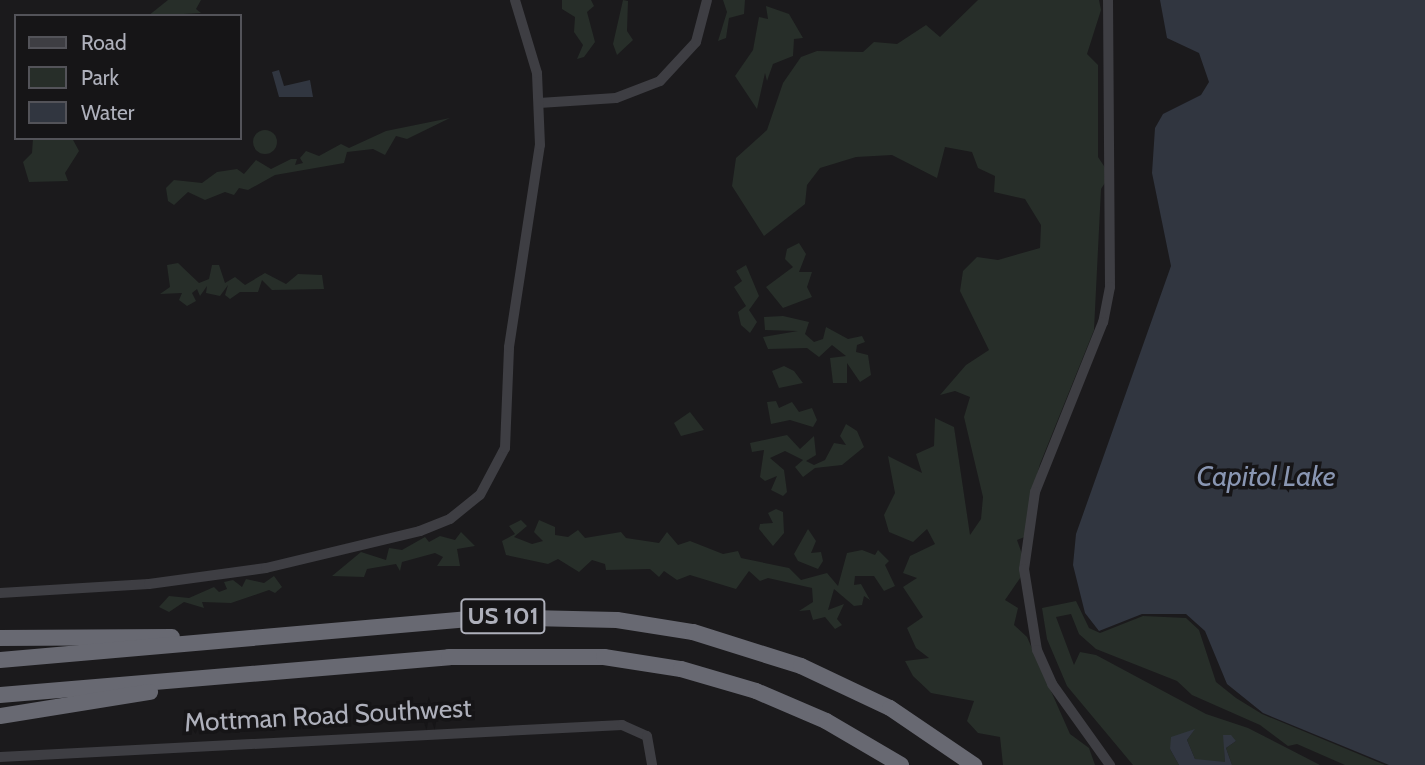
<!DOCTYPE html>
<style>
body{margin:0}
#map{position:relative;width:1425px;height:765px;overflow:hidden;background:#1b1a1c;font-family:Cabin,sans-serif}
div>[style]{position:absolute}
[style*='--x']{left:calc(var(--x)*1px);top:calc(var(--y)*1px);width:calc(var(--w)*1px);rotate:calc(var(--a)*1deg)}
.green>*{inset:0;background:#272e29}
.round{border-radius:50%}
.water>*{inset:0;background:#313640}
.minor>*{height:10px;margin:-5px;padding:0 5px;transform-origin:5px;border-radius:5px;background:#3e3e43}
.highway>*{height:16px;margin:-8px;padding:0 8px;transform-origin:8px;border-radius:8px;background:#686972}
span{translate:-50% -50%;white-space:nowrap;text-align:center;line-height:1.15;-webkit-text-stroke:7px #161517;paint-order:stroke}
.shield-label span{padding:2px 5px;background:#161517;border:2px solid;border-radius:5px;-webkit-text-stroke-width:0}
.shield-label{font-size:24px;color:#aeb0bb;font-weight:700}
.street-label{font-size:26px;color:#aeb0bb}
.water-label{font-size:28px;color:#8996b2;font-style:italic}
.legend{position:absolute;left:14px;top:14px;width:228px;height:126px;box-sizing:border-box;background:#161517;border:2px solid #535359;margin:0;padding:9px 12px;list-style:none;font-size:21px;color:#aeb0bb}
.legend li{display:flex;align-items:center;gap:14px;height:35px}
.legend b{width:35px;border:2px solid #535359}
</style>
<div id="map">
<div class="green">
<div style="clip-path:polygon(168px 0,201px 0,196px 9px,201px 13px,148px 16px)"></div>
<div style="clip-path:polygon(562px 0,591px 0,594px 6px,587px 12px,595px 42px,584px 57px,577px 59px,583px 45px,574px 32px,575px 17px,562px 9px)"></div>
<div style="clip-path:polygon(623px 0,628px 1px,627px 31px,633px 40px,617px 55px,613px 44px)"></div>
<div style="clip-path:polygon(723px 0,745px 0,744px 14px,729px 18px,726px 38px,718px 41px,727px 12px)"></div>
<div style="clip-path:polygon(978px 0,1099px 0,1101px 10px,1087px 54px,1098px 65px,1098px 157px,1110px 175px,1101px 189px,1094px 330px,1040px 464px,1030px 500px,1032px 534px,1017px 540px,1027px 568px,1005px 600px,1018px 608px,1014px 625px,1027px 637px,1070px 734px,1089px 748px,1095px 765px,1003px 765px,1000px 737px,978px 733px,967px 721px,974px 701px,931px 693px,913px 676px,905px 661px,929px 658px,916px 648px,907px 628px,923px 617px,903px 587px,917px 578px,903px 573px,910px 556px,935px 544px,927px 529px,913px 542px,889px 532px,884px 515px,895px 493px,888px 456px,922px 473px,916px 454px,934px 446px,935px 418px,954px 427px,970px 535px,981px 519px,983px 497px,964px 417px,970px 397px,955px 391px,940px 395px,966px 365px,989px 350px,960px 291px,963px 271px,977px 257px,998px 260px,1040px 248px,1041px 225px,1025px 199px,994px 192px,995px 176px,978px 168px,972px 152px,945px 147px,937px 178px,892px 155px,856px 157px,820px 168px,807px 185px,805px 204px,764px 236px,732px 186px,736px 158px,767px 130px,783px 83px,801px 57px,817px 51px,863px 52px,874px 42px,897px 44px,926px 25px,940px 37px)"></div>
<div style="clip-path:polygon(766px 6px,789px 14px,803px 38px,794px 39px,793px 56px,773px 64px,767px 81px,765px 73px,757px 109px,735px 76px,753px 50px,759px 17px,768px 19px)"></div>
<div style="clip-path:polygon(450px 118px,407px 139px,396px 136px,385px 155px,373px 149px,347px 152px,344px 163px,275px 175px,248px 190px,239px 188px,234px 195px,225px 192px,205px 200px,188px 192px,174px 205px,168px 201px,166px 188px,174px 180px,202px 183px,217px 172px,237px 169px,244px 174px,256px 160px,271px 169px,291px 159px,297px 159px,295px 165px,303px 163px,300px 158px,306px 151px,319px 156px,341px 144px,349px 148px,386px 131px)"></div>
<div class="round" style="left:253px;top:130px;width:24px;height:24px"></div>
<div style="clip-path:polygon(33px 138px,72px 138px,79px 151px,65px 173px,68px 181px,29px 182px,23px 162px,32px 153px)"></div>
<div style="clip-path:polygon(799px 243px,806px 254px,799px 272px,812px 272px,807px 287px,812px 297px,783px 308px,766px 287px,793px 267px,785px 259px,787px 249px)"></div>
<div style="clip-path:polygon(178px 263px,199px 283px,209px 279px,212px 265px,219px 265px,225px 283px,235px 277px,245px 285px,265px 273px,286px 284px,298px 274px,322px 275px,324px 289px,272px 290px,262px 280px,258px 292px,240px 292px,230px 299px,225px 295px,228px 285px,220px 296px,206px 293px,207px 286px,200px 296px,197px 289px,192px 293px,196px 301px,187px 306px,179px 300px,182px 293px,160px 294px,170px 287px,167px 265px)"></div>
<div style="clip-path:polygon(746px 265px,759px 296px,749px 310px,757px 322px,750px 333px,741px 325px,738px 312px,746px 306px,734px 287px,742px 281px,736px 271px)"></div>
<div style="clip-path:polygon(783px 316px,809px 322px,805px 334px,814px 342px,823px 339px,826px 327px,848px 339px,862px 336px,865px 342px,857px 345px,856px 352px,868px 355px,871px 375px,860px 382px,847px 363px,847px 383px,833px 383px,830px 358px,846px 356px,832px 345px,819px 357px,807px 348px,768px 349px,763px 337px,798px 331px,765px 330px,764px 317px)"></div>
<div style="clip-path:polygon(784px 366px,794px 371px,803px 383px,779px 388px,772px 371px)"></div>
<div style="clip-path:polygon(776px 401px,779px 408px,792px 402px,799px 412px,812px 408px,817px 420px,813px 427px,790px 420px,771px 424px,767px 402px)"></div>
<div style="clip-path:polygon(690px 412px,704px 430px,681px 436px,674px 423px)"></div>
<div style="clip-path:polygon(846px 424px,857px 431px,864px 447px,842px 465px,815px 468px,803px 477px,795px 467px,803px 460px,785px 451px,770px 458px,784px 470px,787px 492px,783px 496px,771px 490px,777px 476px,765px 481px,760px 477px,764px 450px,752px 452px,750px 443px,787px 435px,800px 449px,814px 436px,816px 455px,806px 461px,814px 465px,825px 460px,834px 443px,846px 445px,840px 436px)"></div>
<div style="clip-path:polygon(776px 509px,783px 512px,784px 533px,773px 546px,759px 529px,760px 524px,773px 523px,768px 513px)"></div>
<div style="clip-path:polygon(521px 520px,527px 526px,514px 537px,532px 544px,543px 541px,534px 532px,539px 520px,555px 527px,555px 535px,568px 537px,578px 530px,585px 538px,621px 532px,626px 538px,659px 543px,667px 532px,678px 545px,690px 541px,723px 554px,738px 551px,741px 558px,789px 568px,801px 580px,827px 573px,838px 586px,847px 553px,862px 550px,875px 555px,878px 550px,889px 561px,885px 565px,895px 586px,884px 591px,874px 576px,855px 576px,854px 585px,861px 584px,870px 600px,864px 596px,862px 605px,854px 606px,834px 589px,828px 610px,844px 604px,837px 619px,842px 625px,835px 629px,825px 617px,813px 620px,810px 610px,799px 611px,813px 602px,812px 588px,768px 578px,760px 581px,749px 571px,736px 589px,690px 575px,677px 580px,664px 571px,659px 577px,650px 569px,606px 570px,605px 564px,592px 560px,579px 572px,558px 559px,548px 564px,506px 555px,502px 541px,515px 534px,509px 526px)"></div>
<div style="clip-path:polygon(808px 529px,816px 541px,811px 553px,821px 552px,823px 561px,818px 569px,798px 561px,794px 554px)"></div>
<div style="clip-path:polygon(461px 532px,475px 546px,457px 549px,460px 566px,437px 566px,443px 557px,435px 553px,402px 562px,400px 571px,396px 564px,367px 569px,364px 577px,332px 576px,361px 552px,386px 560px,389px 548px,402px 550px,425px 537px,429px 542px,440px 536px,455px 540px)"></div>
<div style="clip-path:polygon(274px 576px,282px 587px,275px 593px,269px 590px,231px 603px,202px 602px,204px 608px,184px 602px,169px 612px,159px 607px,169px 596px,189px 598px,214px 587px,219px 592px,227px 589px,224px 582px,233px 580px,242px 587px,246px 579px,264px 583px)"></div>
<div style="clip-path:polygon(1076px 601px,1089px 628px,1100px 633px,1143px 616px,1186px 618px,1199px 630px,1216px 682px,1236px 698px,1262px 714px,1385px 765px,1345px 765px,1297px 744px,1288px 746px,1260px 725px,1192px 695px,1177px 681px,1096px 649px,1079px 634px,1071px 614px,1056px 617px,1074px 665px,1080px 652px,1096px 655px,1206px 714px,1248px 728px,1320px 765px,1232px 765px,1226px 748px,1236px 741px,1224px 735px,1225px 762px,1209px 764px,1195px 759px,1187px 740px,1194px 730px,1170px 749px,1179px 765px,1133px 765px,1067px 686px,1047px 639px,1042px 608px)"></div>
</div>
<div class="water">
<div style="clip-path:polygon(1160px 0,1425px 0,1425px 765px,1389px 765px,1263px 713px,1227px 684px,1205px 631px,1186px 614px,1142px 614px,1099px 631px,1085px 613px,1073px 565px,1076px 534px,1171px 266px,1152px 173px,1155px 128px,1163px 114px,1201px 95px,1209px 82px,1199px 53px,1167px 38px)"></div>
<div style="clip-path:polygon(279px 70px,284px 86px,310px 80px,313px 97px,279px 97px,272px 72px)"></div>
<div style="clip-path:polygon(1195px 729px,1187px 740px,1195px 759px,1225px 762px,1223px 735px,1231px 735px,1236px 741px,1226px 748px,1232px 765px,1179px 765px,1170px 749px,1171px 737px)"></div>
</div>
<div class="minor">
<div style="--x:1108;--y:0;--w:287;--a:89.6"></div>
<div style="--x:1110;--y:287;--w:36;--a:101"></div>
<div style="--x:1103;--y:322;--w:183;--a:111.8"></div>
<div style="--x:1035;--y:492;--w:78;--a:98.1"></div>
<div style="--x:1024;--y:569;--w:82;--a:80.9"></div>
<div style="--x:1037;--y:650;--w:37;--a:66"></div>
<div style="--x:1052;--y:684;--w:100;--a:54.4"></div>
<div style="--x:539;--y:103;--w:77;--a:-3.7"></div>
<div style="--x:616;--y:98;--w:47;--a:-21.1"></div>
<div style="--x:660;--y:81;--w:53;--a:-47.3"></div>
<div style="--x:696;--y:42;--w:43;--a:-75.3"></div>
<div style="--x:0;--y:593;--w:149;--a:-3.5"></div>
<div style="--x:149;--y:584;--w:118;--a:-7.8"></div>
<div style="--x:266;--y:568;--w:158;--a:-13.5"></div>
<div style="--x:420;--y:531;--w:32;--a:-22"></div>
<div style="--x:450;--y:519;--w:38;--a:-39"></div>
<div style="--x:480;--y:495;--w:53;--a:-62"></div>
<div style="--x:505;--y:448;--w:101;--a:-87.7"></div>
<div style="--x:509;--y:347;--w:204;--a:-81.3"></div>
<div style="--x:540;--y:145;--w:72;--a:-92.4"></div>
<div style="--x:537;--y:73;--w:76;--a:-106.8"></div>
<div style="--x:0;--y:757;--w:623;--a:-2.95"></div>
<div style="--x:622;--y:725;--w:27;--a:24"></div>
<div style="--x:647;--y:736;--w:29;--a:80"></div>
</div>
<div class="highway">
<div style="--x:0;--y:638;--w:172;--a:-0.3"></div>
<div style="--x:0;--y:660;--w:494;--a:-5"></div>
<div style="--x:492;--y:617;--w:125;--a:1.4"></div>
<div style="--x:617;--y:620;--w:77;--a:9"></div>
<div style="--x:693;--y:632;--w:113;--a:17.5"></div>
<div style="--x:801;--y:666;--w:98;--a:25.3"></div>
<div style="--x:890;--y:708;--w:102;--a:34.2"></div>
<div style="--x:0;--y:695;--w:451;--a:-4.8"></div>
<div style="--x:449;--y:657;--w:155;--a:0"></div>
<div style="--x:604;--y:657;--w:78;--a:8.9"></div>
<div style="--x:681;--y:669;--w:78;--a:16.3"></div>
<div style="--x:756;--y:691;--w:76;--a:23.2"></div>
<div style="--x:826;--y:721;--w:87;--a:30.4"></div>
<div style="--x:0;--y:716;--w:152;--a:-9.1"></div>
</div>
<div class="shield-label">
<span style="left:503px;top:616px">US 101</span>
</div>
<div class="street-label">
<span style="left:328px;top:716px;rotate:-3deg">Mottman Road Southwest</span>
</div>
<div class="water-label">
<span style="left:1266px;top:476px">Capitol Lake</span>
</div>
<ul class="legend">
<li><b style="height:9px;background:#3e3e43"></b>Road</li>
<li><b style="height:19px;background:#272e29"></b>Park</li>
<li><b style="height:19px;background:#313640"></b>Water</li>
</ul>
</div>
